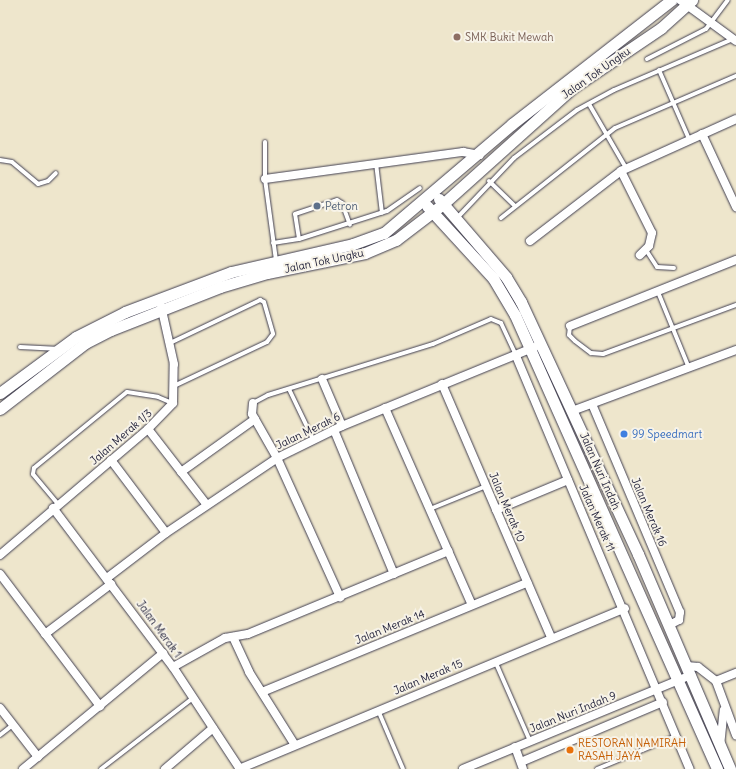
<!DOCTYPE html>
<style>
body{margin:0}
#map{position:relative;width:736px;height:769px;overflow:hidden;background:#eee6cc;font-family:Delius,sans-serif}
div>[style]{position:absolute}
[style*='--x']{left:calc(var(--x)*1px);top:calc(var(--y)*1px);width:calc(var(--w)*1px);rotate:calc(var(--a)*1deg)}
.roads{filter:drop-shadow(0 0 1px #413f51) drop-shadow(0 0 1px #413f51)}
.lane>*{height:4px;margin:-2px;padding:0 2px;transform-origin:2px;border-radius:2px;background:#fff}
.street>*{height:8px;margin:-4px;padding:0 4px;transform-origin:4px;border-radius:4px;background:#fff}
.secondary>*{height:11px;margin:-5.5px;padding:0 5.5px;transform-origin:5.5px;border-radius:5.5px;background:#fff}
.dots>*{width:11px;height:11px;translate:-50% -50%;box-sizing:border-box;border:2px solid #f7f3e8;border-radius:50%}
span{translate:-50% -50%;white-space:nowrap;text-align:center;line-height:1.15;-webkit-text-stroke:4px #f7f3e8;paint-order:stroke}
.education-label{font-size:11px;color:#785e54}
.left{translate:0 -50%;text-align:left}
.street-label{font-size:11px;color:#22223b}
.service-label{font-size:11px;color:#4e5e75}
.shop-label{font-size:11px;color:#366cbe}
.food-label{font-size:11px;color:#c56008}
</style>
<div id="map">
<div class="roads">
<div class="lane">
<div style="--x:647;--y:59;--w:66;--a:-27"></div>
<div style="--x:706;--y:29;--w:36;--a:-53"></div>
<div style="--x:659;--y:70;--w:75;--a:66.5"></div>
<div style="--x:589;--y:104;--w:74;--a:60"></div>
<div style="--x:265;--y:142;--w:37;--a:90"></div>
<div style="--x:265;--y:179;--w:82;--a:82.3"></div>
<div style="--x:0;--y:160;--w:12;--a:9"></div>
<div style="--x:12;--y:162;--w:34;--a:40"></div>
<div style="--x:38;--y:184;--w:10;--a:-17"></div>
<div style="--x:48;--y:181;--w:11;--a:-45"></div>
<div style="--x:376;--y:163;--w:50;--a:83.2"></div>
<div style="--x:489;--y:181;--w:36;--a:44"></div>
<div style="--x:457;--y:218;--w:83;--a:-46.5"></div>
<div style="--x:514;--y:158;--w:79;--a:-37.3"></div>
<div style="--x:577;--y:110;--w:42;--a:-28.4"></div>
<div style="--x:614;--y:90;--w:129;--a:-23.2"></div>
<div style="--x:501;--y:218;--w:145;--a:-38.3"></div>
<div style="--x:615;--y:128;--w:132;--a:-23.3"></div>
<div style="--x:299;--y:239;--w:25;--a:-99"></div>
<div style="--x:295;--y:214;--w:44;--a:-18.4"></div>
<div style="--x:337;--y:200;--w:6;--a:31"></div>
<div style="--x:342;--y:203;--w:23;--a:70"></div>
<div style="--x:273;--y:243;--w:26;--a:-9"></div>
<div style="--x:299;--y:239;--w:92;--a:-17.7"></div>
<div style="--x:387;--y:211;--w:40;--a:-34.9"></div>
<div style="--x:646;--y:250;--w:20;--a:57"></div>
<div style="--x:657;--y:267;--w:17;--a:3"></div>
<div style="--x:658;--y:292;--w:82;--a:67.8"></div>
<div style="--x:570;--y:326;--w:9;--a:96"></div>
<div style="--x:569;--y:335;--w:8;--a:45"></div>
<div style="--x:575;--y:341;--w:20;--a:37"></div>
<div style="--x:591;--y:353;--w:12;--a:5"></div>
<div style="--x:603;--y:354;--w:142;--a:-20.2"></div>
<div style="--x:170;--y:343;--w:100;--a:-25.5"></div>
<div style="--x:260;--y:300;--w:4;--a:27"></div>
<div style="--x:264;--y:302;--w:33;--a:74"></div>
<div style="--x:273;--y:334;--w:10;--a:127"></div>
<div style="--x:267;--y:342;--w:101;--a:154.7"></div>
<div style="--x:20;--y:347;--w:35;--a:3"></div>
<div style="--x:289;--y:389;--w:55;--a:64.4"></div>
<div style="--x:253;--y:403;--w:17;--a:-28"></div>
<div style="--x:268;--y:395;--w:173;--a:-17.2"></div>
<div style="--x:433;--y:344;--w:63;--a:-23.3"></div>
<div style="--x:491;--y:319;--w:11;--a:22"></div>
<div style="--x:501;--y:323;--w:35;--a:65"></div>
<div style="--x:58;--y:504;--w:39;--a:-130"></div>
<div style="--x:33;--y:474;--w:6;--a:-81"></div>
<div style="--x:34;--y:468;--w:120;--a:-39.3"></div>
<div style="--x:127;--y:392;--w:31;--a:9"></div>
<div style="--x:158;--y:397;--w:15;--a:23"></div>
<div style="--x:430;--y:509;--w:61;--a:-22.3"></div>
<div style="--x:495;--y:661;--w:87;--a:66.4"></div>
<div style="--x:378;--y:710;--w:64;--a:67"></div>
<div style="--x:0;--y:735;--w:16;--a:-38"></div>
<div style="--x:101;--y:769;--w:116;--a:-37.7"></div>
<div style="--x:597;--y:769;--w:86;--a:-22.7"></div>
</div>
<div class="street">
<div style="--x:680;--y:0;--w:69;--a:36.2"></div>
<div style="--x:702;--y:134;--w:81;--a:65"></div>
<div style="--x:621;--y:171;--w:69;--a:63.4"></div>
<div style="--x:652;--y:233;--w:13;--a:103"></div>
<div style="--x:649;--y:246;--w:13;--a:135"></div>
<div style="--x:265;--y:179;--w:200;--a:-7.8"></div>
<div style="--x:463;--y:152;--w:17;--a:10"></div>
<div style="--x:530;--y:241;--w:115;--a:-37.6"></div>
<div style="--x:621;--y:171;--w:126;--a:-24.3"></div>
<div style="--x:570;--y:326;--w:179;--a:-21.7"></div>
<div style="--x:516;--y:356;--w:448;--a:67.2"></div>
<div style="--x:322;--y:379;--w:51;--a:66.9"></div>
<div style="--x:442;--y:384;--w:275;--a:66.7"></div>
<div style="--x:253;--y:403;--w:11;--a:95"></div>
<div style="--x:252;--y:414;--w:51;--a:60.4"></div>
<div style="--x:277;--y:458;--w:153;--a:65.6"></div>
<div style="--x:592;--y:404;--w:226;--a:67.1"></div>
<div style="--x:680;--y:612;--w:8;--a:97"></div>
<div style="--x:679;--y:620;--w:11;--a:153"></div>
<div style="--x:385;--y:408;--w:215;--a:66.2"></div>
<div style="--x:572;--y:411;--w:175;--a:-20.4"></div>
<div style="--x:148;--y:429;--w:96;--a:52.2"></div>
<div style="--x:334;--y:430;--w:156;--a:67.4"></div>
<div style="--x:111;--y:460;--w:91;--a:53"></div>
<div style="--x:181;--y:472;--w:91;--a:-35.6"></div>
<div style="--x:53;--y:508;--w:199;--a:53"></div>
<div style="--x:173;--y:667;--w:122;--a:56.7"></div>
<div style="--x:496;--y:510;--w:78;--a:-22.6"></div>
<div style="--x:0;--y:555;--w:194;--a:-40.4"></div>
<div style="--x:148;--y:429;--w:36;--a:-46"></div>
<div style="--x:173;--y:403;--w:39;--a:-89"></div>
<div style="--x:174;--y:364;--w:59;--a:-102.6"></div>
<div style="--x:0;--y:574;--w:166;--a:52.9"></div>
<div style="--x:107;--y:578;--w:74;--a:-37.3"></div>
<div style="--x:166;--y:533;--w:134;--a:-34"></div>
<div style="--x:277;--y:458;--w:72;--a:-26.2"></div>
<div style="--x:342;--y:426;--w:209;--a:-22.3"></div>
<div style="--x:45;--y:634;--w:83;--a:-37.1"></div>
<div style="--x:233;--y:637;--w:38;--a:65"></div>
<div style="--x:249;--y:672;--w:86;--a:57.8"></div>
<div style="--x:687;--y:666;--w:11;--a:5"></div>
<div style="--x:698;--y:667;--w:23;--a:38"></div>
<div style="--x:716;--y:681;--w:58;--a:69.7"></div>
<div style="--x:173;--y:667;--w:60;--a:-29.1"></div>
<div style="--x:225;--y:638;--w:23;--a:-10"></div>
<div style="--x:248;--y:634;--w:217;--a:-22.5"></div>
<div style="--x:716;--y:681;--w:22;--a:-22"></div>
<div style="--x:262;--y:692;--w:287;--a:-22.4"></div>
<div style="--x:0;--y:708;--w:62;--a:52.2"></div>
<div style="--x:720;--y:746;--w:36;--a:-84"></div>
<div style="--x:515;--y:747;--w:23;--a:70"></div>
<div style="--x:521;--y:762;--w:154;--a:-22.9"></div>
<div style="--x:23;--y:769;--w:182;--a:-39.6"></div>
<div style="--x:165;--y:769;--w:63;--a:-40.5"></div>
<div style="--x:239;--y:769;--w:418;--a:-22.6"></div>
<div style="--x:463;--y:769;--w:247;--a:-22.4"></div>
</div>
<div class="secondary">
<div style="--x:439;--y:199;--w:103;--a:49.3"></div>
<div style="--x:506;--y:277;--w:29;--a:59"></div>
<div style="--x:521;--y:302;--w:278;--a:65.1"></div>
<div style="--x:638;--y:554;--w:234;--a:66.8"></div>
<div style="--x:427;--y:206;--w:98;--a:47.5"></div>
<div style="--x:493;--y:278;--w:43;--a:59.3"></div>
<div style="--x:515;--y:315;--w:497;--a:66"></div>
<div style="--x:0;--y:393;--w:94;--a:-36.4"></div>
<div style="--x:76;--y:337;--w:55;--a:-27"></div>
<div style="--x:125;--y:312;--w:113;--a:-20.7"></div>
<div style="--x:231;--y:272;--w:125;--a:-12.9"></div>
<div style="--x:353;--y:244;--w:33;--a:-20"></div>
<div style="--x:384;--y:233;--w:168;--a:-40.4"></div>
<div style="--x:512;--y:124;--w:202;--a:-37.9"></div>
<div style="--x:0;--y:409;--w:108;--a:-37.8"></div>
<div style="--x:85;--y:343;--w:29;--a:-27"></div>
<div style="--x:111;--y:330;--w:117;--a:-21.5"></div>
<div style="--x:220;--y:287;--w:49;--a:-16.6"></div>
<div style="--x:267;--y:273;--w:100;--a:-11.5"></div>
<div style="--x:365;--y:253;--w:34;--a:-23"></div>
<div style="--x:396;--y:240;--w:59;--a:-37.5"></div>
<div style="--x:443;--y:204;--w:172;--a:-41.9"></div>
<div style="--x:571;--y:89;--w:109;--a:-34.1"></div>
<div style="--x:661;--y:28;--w:42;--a:-42.1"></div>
</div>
</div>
<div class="dots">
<div style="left:457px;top:37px;background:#8d6e63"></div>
<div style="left:317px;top:206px;background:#5c6f8a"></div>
<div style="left:624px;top:434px;background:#3f7fe0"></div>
<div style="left:570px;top:750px;background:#e8710a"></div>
</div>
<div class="education-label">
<span class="left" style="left:465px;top:37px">SMK Bukit Mewah</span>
</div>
<div class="street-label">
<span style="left:596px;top:73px;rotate:-35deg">Jalan Tok Ungku</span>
<span style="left:324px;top:261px;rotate:-12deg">Jalan Tok Ungku</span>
<span style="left:308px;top:431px;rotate:-26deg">Jalan Merak 6</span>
<span style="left:121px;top:437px;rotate:-41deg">Jalan Merak 1/3</span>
<span style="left:600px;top:471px;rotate:66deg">Jalan Nuri Indah</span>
<span style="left:507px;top:507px;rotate:67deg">Jalan Merak 10</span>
<span style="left:649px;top:512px;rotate:67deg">Jalan Merak 16</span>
<span style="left:597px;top:518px;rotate:66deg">Jalan Merak 11</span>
<span style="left:390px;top:627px;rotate:-22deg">Jalan Merak 14</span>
<span style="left:159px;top:629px;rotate:54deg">Jalan Merak 1</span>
<span style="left:428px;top:677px;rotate:-23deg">Jalan Merak 15</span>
<span style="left:573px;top:712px;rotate:-22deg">Jalan Nuri Indah 9</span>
</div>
<div class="service-label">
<span class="left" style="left:325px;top:206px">Petron</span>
</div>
<div class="shop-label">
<span class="left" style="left:632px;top:434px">99 Speedmart</span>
</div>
<div class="food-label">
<span class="left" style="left:578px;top:750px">RESTORAN NAMIRAH<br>RASAH JAYA</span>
</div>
</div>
